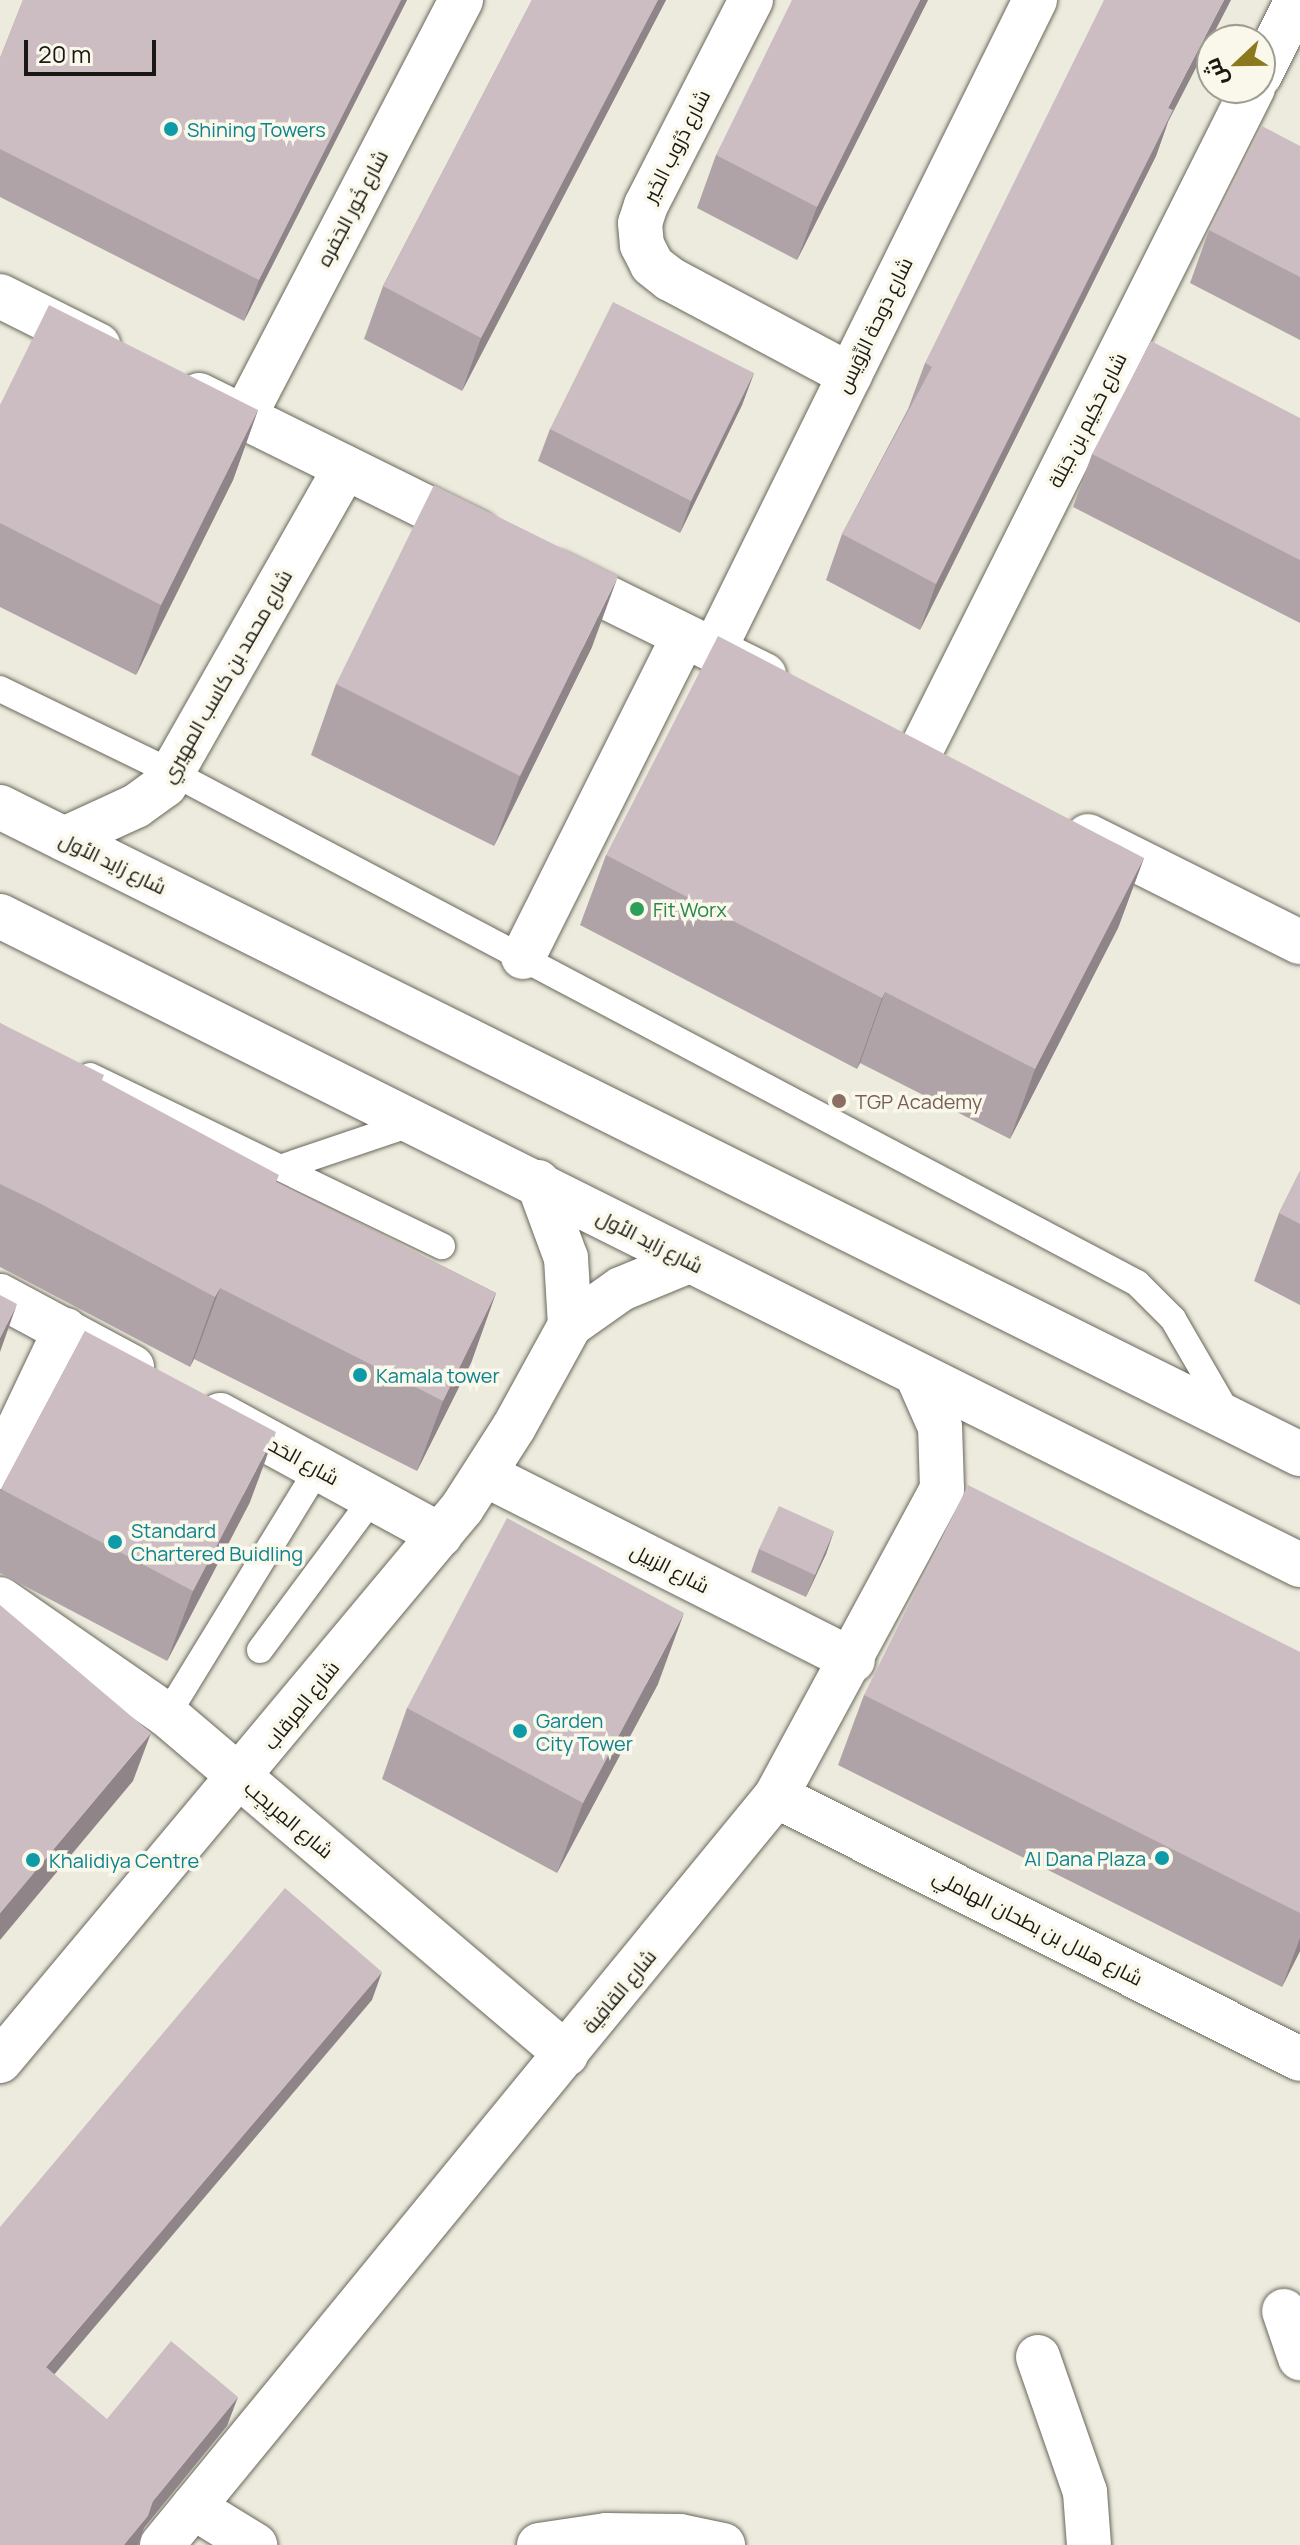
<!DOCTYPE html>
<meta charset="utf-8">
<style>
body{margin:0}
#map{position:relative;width:1300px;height:2545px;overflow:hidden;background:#edebdd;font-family:Manrope,Cairo,sans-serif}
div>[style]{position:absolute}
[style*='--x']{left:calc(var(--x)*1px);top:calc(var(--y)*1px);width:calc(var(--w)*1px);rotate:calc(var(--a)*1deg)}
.roads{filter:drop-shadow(0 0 2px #69685c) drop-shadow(0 0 2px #69685c)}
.service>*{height:26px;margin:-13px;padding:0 13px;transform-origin:13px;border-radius:13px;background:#fff}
.minor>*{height:44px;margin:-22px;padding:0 22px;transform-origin:22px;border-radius:22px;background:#fff}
.secondary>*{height:44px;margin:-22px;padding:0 22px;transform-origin:22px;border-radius:22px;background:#fff}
.wall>*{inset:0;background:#afa3a7}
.shaded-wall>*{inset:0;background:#8f8488}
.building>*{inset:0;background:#ccbdc2}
.dots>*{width:22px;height:22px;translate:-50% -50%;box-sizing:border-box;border:4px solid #faf8ea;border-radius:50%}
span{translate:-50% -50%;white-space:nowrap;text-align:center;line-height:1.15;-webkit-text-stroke:7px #faf8ea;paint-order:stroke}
.culture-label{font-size:20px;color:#0d838f}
.left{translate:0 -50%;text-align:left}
.right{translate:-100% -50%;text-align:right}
.street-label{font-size:20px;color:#191814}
.leisure-label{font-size:20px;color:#27864d}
.education-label{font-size:20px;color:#785e54}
.north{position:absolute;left:1196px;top:24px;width:80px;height:80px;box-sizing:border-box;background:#faf8ea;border:2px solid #a09e94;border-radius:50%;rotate:248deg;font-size:22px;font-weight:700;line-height:32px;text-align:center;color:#191814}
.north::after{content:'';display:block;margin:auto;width:28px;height:36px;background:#8c781d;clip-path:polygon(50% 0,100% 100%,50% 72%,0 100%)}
.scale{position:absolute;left:24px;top:40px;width:132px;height:36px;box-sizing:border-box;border:4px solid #191814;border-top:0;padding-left:10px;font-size:24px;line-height:28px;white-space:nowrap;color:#191814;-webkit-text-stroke:6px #faf8ea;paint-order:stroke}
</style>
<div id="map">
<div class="roads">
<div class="service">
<div style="--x:0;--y:689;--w:192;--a:25.9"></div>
<div style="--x:173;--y:773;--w:1091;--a:27.88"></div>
<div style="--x:1137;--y:1283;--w:51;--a:45"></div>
<div style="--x:1173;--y:1319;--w:110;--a:59.9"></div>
<div style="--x:90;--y:1076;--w:391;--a:25.8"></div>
<div style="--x:283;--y:1167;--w:140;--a:-18.7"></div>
<div style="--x:260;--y:1650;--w:188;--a:-53.4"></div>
<div style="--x:167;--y:1715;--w:289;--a:-58.5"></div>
</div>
<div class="minor">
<div style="--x:751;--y:0;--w:230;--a:117.1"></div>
<div style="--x:646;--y:205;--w:19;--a:108"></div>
<div style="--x:640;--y:223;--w:22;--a:85"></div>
<div style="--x:642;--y:245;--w:22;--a:63"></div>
<div style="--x:652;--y:265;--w:23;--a:38"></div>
<div style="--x:670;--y:279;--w:204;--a:28.1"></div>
<div style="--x:1260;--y:75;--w:84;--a:-63.7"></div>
<div style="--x:0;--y:296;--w:110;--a:26.6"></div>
<div style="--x:199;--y:395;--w:311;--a:26.3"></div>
<div style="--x:244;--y:417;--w:470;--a:-62.5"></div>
<div style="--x:557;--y:573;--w:231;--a:26.2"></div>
<div style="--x:714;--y:650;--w:725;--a:-63.72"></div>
<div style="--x:920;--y:752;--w:743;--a:-63.37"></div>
<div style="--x:1088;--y:836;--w:237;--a:26.6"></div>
<div style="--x:64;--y:839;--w:79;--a:-24.6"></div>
<div style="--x:136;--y:806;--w:36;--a:-36"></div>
<div style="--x:165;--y:785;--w:365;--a:-60.4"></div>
<div style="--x:523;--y:957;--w:359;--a:-63.4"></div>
<div style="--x:538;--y:1182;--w:81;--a:69.8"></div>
<div style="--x:566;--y:1258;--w:67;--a:86.6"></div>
<div style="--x:0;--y:1296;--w:150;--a:28.3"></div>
<div style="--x:220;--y:1415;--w:251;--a:28.6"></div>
<div style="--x:0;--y:1467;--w:152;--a:-64.6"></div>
<div style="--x:486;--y:1475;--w:411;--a:26.8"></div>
<div style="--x:0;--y:1599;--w:203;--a:34.8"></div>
<div style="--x:167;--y:1715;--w:524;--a:40.35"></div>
<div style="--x:776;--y:1796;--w:586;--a:26.65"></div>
<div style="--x:0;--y:2061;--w:721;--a:-50.12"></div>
<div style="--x:462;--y:1508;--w:96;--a:-57.3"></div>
<div style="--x:514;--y:1427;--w:116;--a:-61.2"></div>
<div style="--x:570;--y:1325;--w:62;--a:-35.2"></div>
<div style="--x:621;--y:1289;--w:74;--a:-22.4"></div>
<div style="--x:1284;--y:2311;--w:50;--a:71.2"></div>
<div style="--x:1038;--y:2357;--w:143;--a:70.8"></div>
<div style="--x:1085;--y:2492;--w:53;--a:85.7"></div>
<div style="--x:193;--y:2507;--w:73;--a:31.5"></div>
<div style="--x:162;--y:2545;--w:969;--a:-50.66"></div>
<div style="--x:776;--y:1796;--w:349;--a:-61.6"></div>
<div style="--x:942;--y:1489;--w:62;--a:-91.8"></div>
<div style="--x:940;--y:1427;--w:57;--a:-113.9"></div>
<div style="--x:539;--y:2545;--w:68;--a:-8.5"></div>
<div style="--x:606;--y:2535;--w:74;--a:0.8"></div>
<div style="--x:680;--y:2536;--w:44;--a:11.8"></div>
</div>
<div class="secondary">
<div style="--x:0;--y:807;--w:1452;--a:26.46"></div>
<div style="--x:0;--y:916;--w:1453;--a:26.53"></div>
</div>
</div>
<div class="wall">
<div style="clip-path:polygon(23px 0,407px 0,244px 321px,0 197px,0 58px)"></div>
<div style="clip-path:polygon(532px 0,666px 0,462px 391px,364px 339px,383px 286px)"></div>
<div style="clip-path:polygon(928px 0,797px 260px,697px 208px,716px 155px)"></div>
<div style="clip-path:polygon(1168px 122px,1156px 156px,920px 630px,826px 580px,842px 534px,908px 409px,925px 363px)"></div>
<div style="clip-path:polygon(1300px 146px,1300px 340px,1190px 283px,1209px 230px)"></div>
<div style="clip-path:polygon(754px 373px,742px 405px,680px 533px,538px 461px,550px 429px)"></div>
<div style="clip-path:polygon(0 405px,258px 410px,233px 480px,136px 675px,0 607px)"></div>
<div style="clip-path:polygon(1300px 418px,1300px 623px,1073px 507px,1092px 454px)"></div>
<div style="clip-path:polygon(592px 647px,494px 846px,311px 755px,336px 684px)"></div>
<div style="clip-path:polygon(606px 855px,1144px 858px,1118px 928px,1010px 1139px,860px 1063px,857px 1069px,580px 925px)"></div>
<div style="clip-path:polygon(0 1023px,102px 1081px,277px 1182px,496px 1293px,471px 1363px,417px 1471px,194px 1359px,190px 1367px,0 1267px)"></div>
<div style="clip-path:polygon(1300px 1171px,1300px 1305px,1254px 1281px,1279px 1213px)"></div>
<div style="clip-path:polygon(85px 1331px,250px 1502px,167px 1661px,0 1573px,0 1491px)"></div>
<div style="clip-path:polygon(834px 1531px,826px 1554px,806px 1597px,751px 1572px,759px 1549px)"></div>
<div style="clip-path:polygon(1300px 1652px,1300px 1951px,1282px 1987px,838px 1765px,864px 1695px)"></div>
<div style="clip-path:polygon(658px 1684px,557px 1873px,382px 1779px,407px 1708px)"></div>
</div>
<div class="shaded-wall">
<div style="clip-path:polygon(401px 0,407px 0,244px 321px,259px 280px)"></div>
<div style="clip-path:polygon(658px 0,666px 0,462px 391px,481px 338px)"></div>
<div style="clip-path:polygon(920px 0,928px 0,797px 260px,817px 207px)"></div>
<div style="clip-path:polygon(1224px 0,1231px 0,1168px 122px,1156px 156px,920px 630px,936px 584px,1168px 108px)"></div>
<div style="clip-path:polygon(754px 373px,742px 405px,680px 533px,691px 501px)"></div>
<div style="clip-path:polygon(258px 410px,233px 480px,136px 675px,161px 605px)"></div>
<div style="clip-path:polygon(618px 576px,592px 647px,494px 846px,520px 776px)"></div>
<div style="clip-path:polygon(1144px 858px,1118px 928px,1010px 1139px,1035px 1069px)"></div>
<div style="clip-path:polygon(885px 992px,860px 1063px,857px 1069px,882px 998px)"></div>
<div style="clip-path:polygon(220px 1288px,194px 1359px,190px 1367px,215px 1297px)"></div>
<div style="clip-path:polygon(496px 1293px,471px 1363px,417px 1471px,443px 1401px)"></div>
<div style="clip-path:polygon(17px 1304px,0 1352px,0 1338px)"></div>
<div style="clip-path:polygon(276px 1432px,250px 1502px,167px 1661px,193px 1591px)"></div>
<div style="clip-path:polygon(834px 1531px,826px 1554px,806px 1597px,815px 1575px)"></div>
<div style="clip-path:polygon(684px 1613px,658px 1684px,557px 1873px,583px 1803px)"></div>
<div style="clip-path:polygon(151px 1733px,133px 1781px,0 1940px,0 1913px)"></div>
<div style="clip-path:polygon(1300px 1938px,1300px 1951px,1282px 1987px)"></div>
<div style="clip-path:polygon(382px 1972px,372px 2000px,36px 2396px,46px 2367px)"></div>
<div style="clip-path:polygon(238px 2397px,227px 2426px,144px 2528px,138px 2545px,124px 2545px,153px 2501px)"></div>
</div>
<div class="building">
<div style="clip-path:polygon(23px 0,401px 0,259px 280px,0 149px,0 58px)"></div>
<div style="clip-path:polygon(532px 0,658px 0,481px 338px,383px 286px)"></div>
<div style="clip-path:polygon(792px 0,920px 0,817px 207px,716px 155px)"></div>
<div style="clip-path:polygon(1104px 0,1224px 0,1168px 108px,1173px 110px,936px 584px,842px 534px,932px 367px,925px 363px)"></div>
<div style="clip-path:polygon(1262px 126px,1300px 146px,1300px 277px,1209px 230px)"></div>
<div style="clip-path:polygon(613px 302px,754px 373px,691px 501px,550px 429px)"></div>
<div style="clip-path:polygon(49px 305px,258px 410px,161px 605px,0 523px,0 405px)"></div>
<div style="clip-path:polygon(1151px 341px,1300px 418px,1300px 560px,1092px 454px)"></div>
<div style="clip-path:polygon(434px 485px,618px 576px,520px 776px,336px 684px)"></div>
<div style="clip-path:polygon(718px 636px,1144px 858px,1035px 1069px,885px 992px,882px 998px,606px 855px)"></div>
<div style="clip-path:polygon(0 1023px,104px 1075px,102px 1080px,279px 1175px,276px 1182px,496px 1293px,443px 1401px,220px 1288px,215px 1297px,41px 1204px,0 1184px)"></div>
<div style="clip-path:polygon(1300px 1171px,1300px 1224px,1279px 1213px)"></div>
<div style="clip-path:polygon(0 1295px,17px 1304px,0 1338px)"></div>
<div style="clip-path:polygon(85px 1331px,276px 1432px,193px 1591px,1px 1489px)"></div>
<div style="clip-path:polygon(968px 1485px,1300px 1652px,1300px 1913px,864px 1695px)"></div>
<div style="clip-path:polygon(779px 1506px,834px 1531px,815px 1575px,759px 1549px)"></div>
<div style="clip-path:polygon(507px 1518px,684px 1613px,583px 1803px,407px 1708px)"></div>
<div style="clip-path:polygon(0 1605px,151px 1733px,0 1913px)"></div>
<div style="clip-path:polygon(285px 1888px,382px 1972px,46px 2367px,107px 2419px,171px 2341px,238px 2397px,153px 2501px,148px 2516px,124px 2545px,0 2545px,0 2227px)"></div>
</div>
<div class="dots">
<div style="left:171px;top:129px;background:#0f9aa8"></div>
<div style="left:637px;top:909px;background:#2e9e5b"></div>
<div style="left:839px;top:1101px;background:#8d6e63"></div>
<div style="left:360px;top:1375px;background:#0f9aa8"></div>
<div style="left:115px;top:1542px;background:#0f9aa8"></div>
<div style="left:520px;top:1731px;background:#0f9aa8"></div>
<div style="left:1162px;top:1858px;background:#0f9aa8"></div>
<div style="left:33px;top:1860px;background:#0f9aa8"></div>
</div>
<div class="culture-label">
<span class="left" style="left:187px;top:129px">Shining Towers</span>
<span class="left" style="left:376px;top:1375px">Kamala tower</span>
<span class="left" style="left:131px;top:1542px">Standard<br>Chartered Buidling</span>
<span class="left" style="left:536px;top:1732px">Garden<br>City Tower</span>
<span class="right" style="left:1146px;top:1858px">Al Dana Plaza</span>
<span class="left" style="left:49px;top:1860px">Khalidiya Centre</span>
</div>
<div class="street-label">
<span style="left:676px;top:146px;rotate:-63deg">شارع دُرُوب الخَير</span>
<span style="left:352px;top:208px;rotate:-62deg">شارع خُور الجَفره</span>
<span style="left:874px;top:325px;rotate:-64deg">شارع دَوحة الرِّوَيس</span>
<span style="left:1087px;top:420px;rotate:-63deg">شارع حَكِيم بن جَبَلة</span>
<span style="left:226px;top:676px;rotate:-60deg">شارع محمد بن كاسب المهيري</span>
<span style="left:113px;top:863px;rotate:26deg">شارع زايد الأول</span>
<span style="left:650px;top:1241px;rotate:27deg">شارع زايد الأول</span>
<span style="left:304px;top:1461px;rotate:29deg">شارع الحَد</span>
<span style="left:670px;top:1568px;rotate:27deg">شارع الزبيل</span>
<span style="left:301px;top:1705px;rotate:-51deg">شارع المِرقاب</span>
<span style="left:289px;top:1819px;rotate:40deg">شارع المِرِيجِب</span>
<span style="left:1038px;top:1927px;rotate:27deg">شارع هلال بن بطحان الهاملي</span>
<span style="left:619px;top:1991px;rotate:-50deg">شارع القافِية</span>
</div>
<div class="leisure-label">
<span class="left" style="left:653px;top:909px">Fit Worx</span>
</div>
<div class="education-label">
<span class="left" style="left:855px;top:1101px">TGP Academy</span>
</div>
<div class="north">ش</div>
<div class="scale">20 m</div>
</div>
